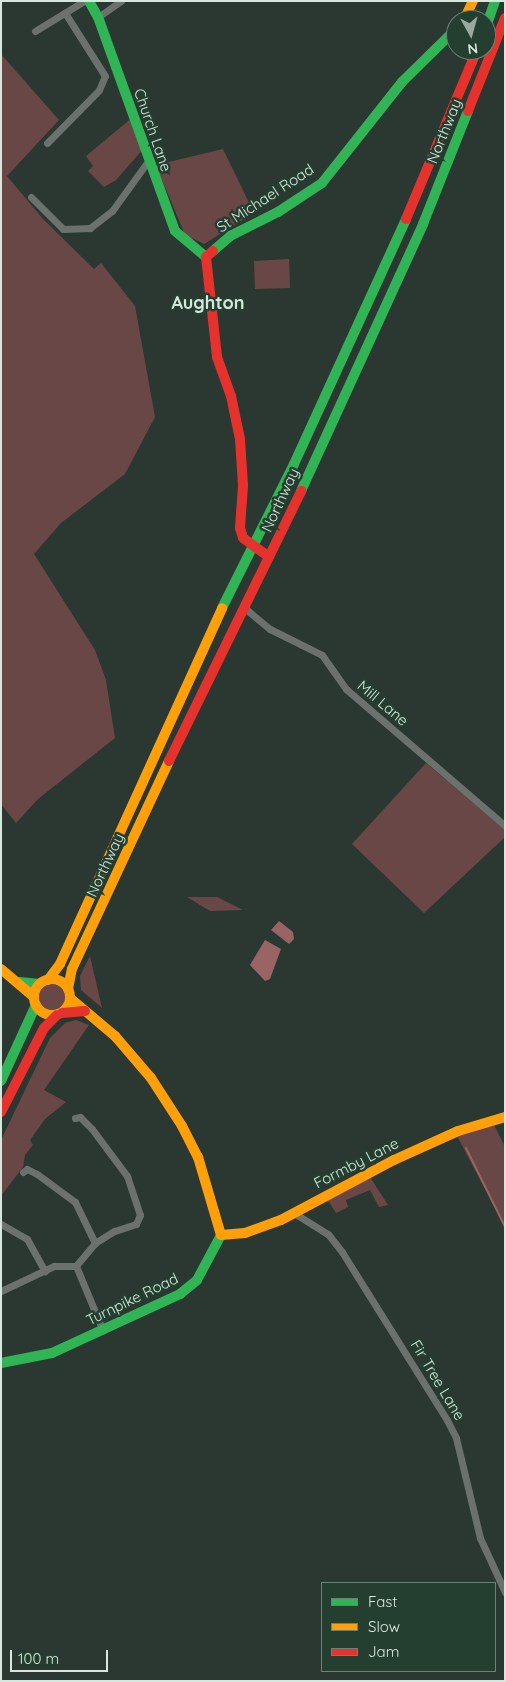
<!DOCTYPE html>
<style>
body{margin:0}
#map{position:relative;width:506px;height:1682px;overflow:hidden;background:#2a3831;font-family:Quicksand,sans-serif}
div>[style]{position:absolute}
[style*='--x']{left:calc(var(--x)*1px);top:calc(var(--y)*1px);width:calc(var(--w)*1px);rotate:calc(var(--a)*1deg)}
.green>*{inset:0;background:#694747}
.round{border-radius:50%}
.water>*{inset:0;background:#9a6465}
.stream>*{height:2px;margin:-1px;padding:0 1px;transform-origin:1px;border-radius:1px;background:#9a6465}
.street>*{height:7px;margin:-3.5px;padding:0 3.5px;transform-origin:3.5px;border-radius:3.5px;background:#6b716d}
.fast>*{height:10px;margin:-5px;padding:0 5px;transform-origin:5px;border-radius:5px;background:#30b455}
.slow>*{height:10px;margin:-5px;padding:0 5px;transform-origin:5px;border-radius:5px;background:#ff9f0a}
.slow>.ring{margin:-5px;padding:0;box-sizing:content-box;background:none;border:10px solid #ff9f0a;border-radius:50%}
.jam>*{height:10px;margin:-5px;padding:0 5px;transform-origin:5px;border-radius:5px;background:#e5322d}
span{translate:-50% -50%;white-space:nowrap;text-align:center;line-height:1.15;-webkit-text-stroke:5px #243e30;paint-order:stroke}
.street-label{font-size:15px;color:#d7e7de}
.quarter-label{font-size:18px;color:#d7e7de;font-weight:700}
.frame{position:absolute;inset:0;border:2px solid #d7e7de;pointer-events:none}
.legend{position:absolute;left:321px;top:1582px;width:175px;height:90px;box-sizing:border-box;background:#243e30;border:1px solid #6c8276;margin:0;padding:6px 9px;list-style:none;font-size:15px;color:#d7e7de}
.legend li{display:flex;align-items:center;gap:10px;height:25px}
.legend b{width:25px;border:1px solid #6c8276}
.north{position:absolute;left:446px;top:10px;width:50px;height:50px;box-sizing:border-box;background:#243e30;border:1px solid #6c8276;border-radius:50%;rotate:173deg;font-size:14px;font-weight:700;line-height:20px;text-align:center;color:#d7e7de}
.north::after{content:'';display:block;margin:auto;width:18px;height:22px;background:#9aaaa1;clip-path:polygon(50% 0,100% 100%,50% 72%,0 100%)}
.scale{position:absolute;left:10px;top:1650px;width:98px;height:22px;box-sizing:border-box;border:2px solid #d7e7de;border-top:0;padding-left:6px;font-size:15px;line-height:18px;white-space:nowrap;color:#d7e7de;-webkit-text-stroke:4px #243e30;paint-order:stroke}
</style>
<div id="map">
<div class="green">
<div style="clip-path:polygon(1px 54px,59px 120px,7px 176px,43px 219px,94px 269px,101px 263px,135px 306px,155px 417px,125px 474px,61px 523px,34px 554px,95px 650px,106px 680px,115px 738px,38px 799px,16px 823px,1px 804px)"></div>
<div style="clip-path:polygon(133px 117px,144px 148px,116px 180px,104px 187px,88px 171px,93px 166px,86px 156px)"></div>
<div style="clip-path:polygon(223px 149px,254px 213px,204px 244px,185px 235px,156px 165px)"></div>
<div style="clip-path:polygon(289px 259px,290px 288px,255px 289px,254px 261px)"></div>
<div style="clip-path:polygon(426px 763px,505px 830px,505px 837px,424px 913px,352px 844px)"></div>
<div style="clip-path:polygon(187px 897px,217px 897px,243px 910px,210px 911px)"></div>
<div style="clip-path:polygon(90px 956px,102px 1008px,81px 990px,80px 976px)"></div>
<div class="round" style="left:39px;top:984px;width:26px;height:26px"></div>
<div style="clip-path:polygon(76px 1020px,89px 1025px,44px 1090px,66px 1102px,45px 1119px,30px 1140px,33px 1145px,25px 1155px,23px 1167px,1px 1196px,1px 1140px,50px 1038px,65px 1023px)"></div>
<div style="clip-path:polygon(493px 1123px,505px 1147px,505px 1227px,455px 1132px)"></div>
<div style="clip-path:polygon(370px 1177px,388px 1205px,379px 1207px,370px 1190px,346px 1200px,348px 1207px,336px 1213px,329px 1202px,323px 1200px)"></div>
</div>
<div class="water">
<div style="clip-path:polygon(279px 921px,293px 932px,294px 939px,289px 944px,271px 930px)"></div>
<div style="clip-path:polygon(265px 940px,281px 949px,270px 979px,265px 981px,250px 965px)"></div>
</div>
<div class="stream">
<div style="--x:466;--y:1148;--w:88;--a:63.7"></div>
</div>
<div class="street">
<div style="--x:98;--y:17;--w:28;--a:-35"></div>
<div style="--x:35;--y:31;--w:57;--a:-31.5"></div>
<div style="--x:47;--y:143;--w:74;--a:-45.5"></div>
<div style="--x:99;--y:90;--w:15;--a:-67"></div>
<div style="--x:105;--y:76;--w:75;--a:-122.4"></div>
<div style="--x:31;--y:197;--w:45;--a:45"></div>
<div style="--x:63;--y:229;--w:27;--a:-2"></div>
<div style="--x:90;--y:228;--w:28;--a:-38"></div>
<div style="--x:112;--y:211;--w:62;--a:-54.2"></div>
<div style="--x:242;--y:610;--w:5;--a:0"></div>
<div style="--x:247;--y:610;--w:30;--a:40"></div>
<div style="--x:270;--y:629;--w:58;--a:26.6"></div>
<div style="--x:322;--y:655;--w:42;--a:54.8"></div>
<div style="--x:346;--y:689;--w:210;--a:40.7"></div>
<div style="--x:75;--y:1118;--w:5;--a:-11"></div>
<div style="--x:80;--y:1117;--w:17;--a:45"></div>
<div style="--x:92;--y:1129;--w:59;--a:53.3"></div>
<div style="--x:127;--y:1176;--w:41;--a:71.6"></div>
<div style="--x:140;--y:1215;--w:10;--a:114"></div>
<div style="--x:136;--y:1224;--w:23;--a:162"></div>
<div style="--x:114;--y:1231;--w:22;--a:148"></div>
<div style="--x:95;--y:1243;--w:30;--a:130"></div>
<div style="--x:76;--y:1266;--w:70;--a:67.4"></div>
<div style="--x:23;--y:1172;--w:5;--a:-37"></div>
<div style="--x:27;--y:1169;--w:11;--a:27"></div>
<div style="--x:37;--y:1174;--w:47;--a:36.4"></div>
<div style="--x:75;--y:1202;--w:46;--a:64"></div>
<div style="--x:294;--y:1213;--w:40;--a:32"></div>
<div style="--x:328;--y:1234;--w:23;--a:52"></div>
<div style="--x:342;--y:1252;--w:198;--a:58"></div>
<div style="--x:447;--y:1420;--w:20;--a:63"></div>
<div style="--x:456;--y:1438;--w:103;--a:76.5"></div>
<div style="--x:480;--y:1538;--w:60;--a:65.2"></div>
<div style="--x:1;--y:1224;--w:30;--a:30"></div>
<div style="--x:27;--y:1239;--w:37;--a:61"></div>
<div style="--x:1;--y:1291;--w:59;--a:-25.3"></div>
<div style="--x:54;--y:1266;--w:22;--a:0"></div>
</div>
<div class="fast">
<div style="--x:89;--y:1;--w:18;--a:61"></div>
<div style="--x:98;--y:17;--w:227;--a:70.2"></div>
<div style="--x:175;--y:231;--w:40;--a:40"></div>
<div style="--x:486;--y:27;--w:28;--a:-71"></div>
<div style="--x:213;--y:251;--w:23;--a:-41"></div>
<div style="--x:230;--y:236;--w:54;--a:-26.6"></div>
<div style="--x:278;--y:212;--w:53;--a:-33.4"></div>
<div style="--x:322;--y:183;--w:129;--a:-51.6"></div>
<div style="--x:402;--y:82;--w:76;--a:-44.5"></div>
<div style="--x:301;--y:491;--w:294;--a:-65.4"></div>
<div style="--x:423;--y:224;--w:122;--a:-68.3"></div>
<div style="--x:222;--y:608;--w:161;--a:-63.4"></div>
<div style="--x:294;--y:464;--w:269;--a:-65.4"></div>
<div style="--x:20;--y:982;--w:19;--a:6"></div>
<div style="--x:1;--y:1081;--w:84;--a:-65.3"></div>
<div style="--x:1;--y:1363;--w:52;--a:-11.1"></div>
<div style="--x:52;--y:1353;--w:141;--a:-24.7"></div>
<div style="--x:180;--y:1294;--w:22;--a:-39"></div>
<div style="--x:197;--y:1280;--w:51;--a:-61.9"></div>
</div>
<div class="slow">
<div style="--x:464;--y:20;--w:21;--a:-65"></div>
<div style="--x:1;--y:969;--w:43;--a:40.3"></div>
<div class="ring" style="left:34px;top:979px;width:26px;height:26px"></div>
<div style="--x:48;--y:980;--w:20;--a:-53"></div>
<div style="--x:60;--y:964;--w:391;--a:-65.5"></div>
<div style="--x:68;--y:989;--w:20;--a:-79"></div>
<div style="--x:72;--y:969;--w:230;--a:-65"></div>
<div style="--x:70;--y:998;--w:59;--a:40.2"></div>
<div style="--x:115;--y:1036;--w:55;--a:49.4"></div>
<div style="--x:151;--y:1078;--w:57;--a:57.1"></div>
<div style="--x:182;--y:1126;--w:35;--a:63"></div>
<div style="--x:198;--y:1157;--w:81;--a:73.6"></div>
<div style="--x:221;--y:1235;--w:24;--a:-5"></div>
<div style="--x:245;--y:1233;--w:38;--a:-20"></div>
<div style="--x:281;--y:1220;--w:128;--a:-28"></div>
<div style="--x:394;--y:1160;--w:70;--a:-24.4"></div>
<div style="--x:458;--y:1131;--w:49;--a:-16.6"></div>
</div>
<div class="jam">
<div style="--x:468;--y:111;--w:100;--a:-68.3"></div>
<div style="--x:406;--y:219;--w:183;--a:-67.2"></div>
<div style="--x:213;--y:251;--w:9;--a:139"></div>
<div style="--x:206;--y:257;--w:101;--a:83.7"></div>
<div style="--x:217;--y:357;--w:41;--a:70.3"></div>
<div style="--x:231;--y:396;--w:44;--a:78.2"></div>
<div style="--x:240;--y:439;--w:47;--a:86.3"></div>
<div style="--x:243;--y:486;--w:42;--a:94.1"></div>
<div style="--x:240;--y:528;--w:10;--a:73"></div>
<div style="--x:243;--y:538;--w:32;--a:36"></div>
<div style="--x:169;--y:761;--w:301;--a:-63.9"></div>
<div style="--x:62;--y:1013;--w:23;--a:-5"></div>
<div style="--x:1;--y:1112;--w:94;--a:-62.9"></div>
<div style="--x:44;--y:1028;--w:18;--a:-45"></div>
</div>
<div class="street-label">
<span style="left:153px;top:130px;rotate:71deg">Church Lane</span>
<span style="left:444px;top:131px;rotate:-68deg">Northway</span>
<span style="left:265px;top:198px;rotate:-33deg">St Michael Road</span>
<span style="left:280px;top:500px;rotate:-65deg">Northway</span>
<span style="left:383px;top:703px;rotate:40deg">Mill Lane</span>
<span style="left:105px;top:865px;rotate:-65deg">Northway</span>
<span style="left:356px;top:1163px;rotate:-27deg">Formby Lane</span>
<span style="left:132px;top:1299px;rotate:-26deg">Turnpike Road</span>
<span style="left:438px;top:1380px;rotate:59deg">Fir Tree Lane</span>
</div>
<div class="quarter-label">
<span style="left:208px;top:303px">Aughton</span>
</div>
<div class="frame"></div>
<ul class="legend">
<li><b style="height:6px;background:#30b455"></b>Fast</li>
<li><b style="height:6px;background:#ff9f0a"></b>Slow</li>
<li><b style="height:6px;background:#e5322d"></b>Jam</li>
</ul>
<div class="north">N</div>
<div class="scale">100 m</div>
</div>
